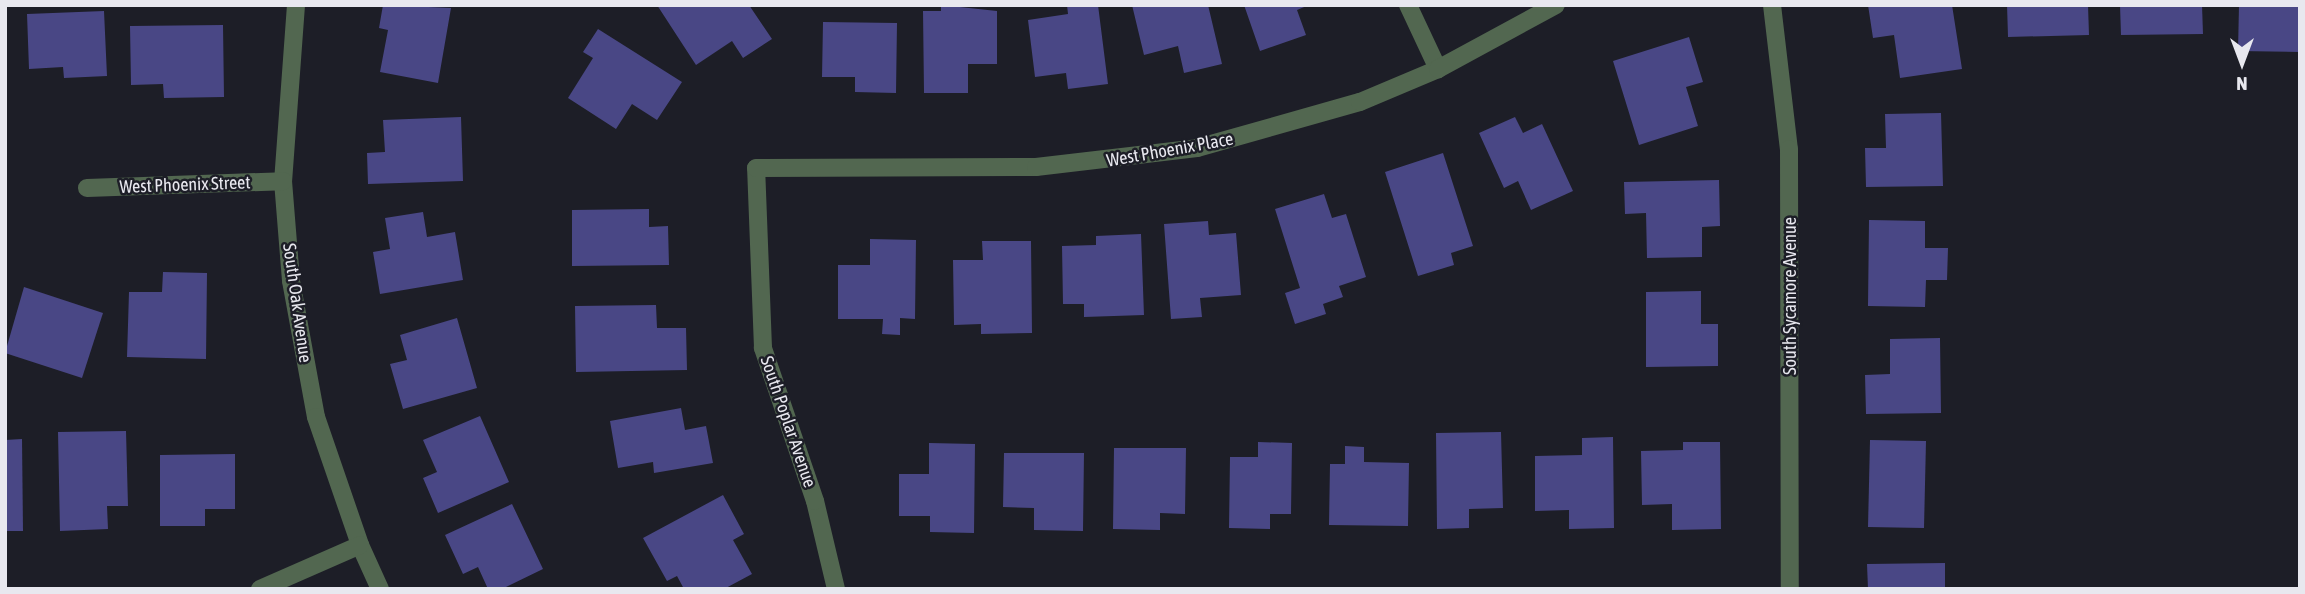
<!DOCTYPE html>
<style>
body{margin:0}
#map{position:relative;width:2305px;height:594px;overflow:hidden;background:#1d1e27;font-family:"Asap Condensed",sans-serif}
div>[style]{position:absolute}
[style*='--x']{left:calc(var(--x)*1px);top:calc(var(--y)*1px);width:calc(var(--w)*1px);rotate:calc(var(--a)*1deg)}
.building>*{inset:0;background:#494785}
.minor>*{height:18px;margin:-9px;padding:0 9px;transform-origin:9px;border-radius:9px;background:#526750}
span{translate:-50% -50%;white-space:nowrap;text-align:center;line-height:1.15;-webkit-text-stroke:5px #1d1e27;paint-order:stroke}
.street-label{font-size:18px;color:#e8e8ef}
.frame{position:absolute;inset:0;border:7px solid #e8e8ef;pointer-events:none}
.north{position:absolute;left:2207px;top:28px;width:70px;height:70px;-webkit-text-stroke:5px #1d1e27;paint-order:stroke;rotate:180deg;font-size:19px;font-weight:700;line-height:28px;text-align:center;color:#e8e8ef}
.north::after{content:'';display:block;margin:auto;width:24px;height:32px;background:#e8e8ef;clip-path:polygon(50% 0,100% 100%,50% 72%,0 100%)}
</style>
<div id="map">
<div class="building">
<div style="clip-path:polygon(383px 5px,451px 8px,438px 83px,380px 72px,388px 30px,379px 28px)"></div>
<div style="clip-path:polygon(657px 5px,749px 5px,772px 39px,743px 58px,732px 41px,696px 65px)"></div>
<div style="clip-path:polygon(941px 5px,997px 11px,997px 64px,968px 64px,968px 93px,924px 93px,923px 11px,941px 11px)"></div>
<div style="clip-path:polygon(1067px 5px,1098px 5px,1108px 84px,1068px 89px,1066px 73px,1035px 77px,1028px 20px,1068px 14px)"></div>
<div style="clip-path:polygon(1132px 5px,1208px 5px,1222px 64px,1184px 73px,1178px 46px,1144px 55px)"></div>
<div style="clip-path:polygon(1244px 5px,1309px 5px,1297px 10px,1306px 35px,1260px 51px)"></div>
<div style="clip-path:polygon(1868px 5px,1952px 5px,1962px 69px,1900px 78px,1894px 35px,1873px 38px)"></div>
<div style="clip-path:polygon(2007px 5px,2088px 5px,2089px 35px,2008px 37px)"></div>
<div style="clip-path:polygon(2120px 5px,2202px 5px,2203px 34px,2121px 35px)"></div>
<div style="clip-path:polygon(2239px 5px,2300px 5px,2300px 52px,2238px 51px)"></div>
<div style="clip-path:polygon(104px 11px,107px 76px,64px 78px,63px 67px,29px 69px,27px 14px)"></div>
<div style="clip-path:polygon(823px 22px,897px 23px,896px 93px,855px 92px,855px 77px,822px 77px)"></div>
<div style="clip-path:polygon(223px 25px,224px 97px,164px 98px,163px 84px,131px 85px,130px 26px)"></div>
<div style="clip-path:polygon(598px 29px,682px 82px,657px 120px,632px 104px,616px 129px,568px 98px,593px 58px,583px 52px)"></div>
<div style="clip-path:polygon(1689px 37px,1703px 82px,1686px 87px,1698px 126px,1639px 145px,1613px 61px)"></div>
<div style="clip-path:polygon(1941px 113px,1943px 186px,1866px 187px,1865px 148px,1886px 148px,1885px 114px)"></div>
<div style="clip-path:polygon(461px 117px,463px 181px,368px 184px,367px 153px,385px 152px,383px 120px)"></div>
<div style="clip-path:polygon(1515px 117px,1523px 133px,1542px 124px,1573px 191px,1531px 210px,1518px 181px,1504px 188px,1479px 133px)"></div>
<div style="clip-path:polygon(1443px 153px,1473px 246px,1451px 253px,1454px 265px,1418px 276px,1385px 172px)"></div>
<div style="clip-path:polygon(1719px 180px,1720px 226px,1702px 227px,1702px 257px,1647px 258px,1646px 213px,1625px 214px,1624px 182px)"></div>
<div style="clip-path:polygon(1324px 194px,1332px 218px,1346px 214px,1366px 277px,1339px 286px,1343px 297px,1323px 304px,1326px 314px,1295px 324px,1285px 293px,1300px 288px,1275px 209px)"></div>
<div style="clip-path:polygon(649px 209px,649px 227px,668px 226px,669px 265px,572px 266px,572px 210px)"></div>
<div style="clip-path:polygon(423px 212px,427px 237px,455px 232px,463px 280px,380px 294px,373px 252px,390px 249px,385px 218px)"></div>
<div style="clip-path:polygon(1869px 220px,1925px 221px,1925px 248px,1948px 248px,1947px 280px,1926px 280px,1925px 307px,1868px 306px)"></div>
<div style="clip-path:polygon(1208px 221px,1209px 235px,1236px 233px,1241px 295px,1200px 298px,1202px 317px,1171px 319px,1164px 224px)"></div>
<div style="clip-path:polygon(1141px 234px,1144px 315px,1084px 317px,1084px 304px,1063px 304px,1062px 246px,1096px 245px,1096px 236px)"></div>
<div style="clip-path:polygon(870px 239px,916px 240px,915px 319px,900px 318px,900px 335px,882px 334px,883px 319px,838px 319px,838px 265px,870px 265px)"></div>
<div style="clip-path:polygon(982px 241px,1031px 241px,1032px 333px,981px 334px,981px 324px,954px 325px,953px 260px,983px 260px)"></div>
<div style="clip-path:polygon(163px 272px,207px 273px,206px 359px,127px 357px,129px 292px,162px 292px)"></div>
<div style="clip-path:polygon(24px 287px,103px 313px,82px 378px,5px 353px)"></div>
<div style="clip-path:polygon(1701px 291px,1701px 324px,1718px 324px,1718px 366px,1646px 367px,1646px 292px)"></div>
<div style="clip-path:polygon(656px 305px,657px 328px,686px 328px,687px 370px,576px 372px,575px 306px)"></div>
<div style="clip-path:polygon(457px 318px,477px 388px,403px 409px,390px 364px,407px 360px,400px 335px)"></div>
<div style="clip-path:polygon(1940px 338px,1941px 413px,1866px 414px,1865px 375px,1890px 374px,1890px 339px)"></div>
<div style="clip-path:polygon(681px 408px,685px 430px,706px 426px,713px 463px,654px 473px,653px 462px,618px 468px,610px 421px)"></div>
<div style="clip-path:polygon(480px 416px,509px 482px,438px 513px,423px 478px,437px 472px,423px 440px)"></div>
<div style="clip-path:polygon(126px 431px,128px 506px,107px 506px,108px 529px,60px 531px,58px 432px)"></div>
<div style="clip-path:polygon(1501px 432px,1503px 508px,1469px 509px,1469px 528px,1437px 529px,1436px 433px)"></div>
<div style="clip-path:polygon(1613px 437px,1614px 528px,1569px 529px,1569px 510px,1535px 511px,1535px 456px,1582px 455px,1582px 438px)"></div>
<div style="clip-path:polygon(22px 439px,23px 531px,5px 531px,5px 440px)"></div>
<div style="clip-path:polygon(1870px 440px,1926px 441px,1924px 528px,1868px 527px)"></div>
<div style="clip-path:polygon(1258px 442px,1292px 443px,1291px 514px,1270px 514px,1270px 529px,1229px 528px,1230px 457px,1258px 457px)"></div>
<div style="clip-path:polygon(1683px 442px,1720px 442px,1721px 529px,1672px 530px,1672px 504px,1642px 505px,1641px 451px,1683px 450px)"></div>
<div style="clip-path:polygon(929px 443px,975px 444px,974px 533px,930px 532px,930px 516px,899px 516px,899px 474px,929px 474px)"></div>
<div style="clip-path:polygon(1345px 446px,1364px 447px,1364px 462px,1409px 463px,1408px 526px,1329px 525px,1330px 464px,1345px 464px)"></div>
<div style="clip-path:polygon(1114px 448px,1186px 448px,1185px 514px,1160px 513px,1160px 530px,1113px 529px)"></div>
<div style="clip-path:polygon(1004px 453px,1084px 453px,1083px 531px,1034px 530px,1034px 508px,1003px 507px)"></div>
<div style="clip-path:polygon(235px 454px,235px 509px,205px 509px,205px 526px,160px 526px,160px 455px)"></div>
<div style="clip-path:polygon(723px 495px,744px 534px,733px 540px,752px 574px,724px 589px,684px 589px,677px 576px,667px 581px,643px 538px)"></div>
<div style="clip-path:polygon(512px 504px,543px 569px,502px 589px,488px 589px,478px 567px,463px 574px,445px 535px)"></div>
<div style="clip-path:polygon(1945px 563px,1945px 589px,1868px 589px,1867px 564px)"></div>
</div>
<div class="minor">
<div style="--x:296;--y:5;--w:176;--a:94.2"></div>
<div style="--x:283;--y:181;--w:100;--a:85.4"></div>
<div style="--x:291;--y:281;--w:138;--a:79.6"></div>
<div style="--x:316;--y:417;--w:135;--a:71"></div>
<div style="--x:360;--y:545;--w:48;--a:65.6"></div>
<div style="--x:1408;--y:5;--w:71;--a:64.9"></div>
<div style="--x:1772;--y:5;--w:145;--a:83.3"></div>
<div style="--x:1789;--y:149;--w:440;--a:89.9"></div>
<div style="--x:87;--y:188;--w:196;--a:-2"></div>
<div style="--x:260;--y:589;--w:109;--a:-23.7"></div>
<div style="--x:836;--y:589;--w:90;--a:-103.4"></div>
<div style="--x:815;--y:501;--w:162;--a:-108.8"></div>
<div style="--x:763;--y:348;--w:180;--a:-92.2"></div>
<div style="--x:756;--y:168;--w:280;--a:-0.2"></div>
<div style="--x:1036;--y:167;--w:162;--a:-6.7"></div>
<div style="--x:1197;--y:148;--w:169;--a:-15.8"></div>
<div style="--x:1360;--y:102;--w:85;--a:-22.9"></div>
<div style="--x:1438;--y:69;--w:134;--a:-28.5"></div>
</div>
<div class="street-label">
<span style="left:1170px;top:150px;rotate:-10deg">West Phoenix Place</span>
<span style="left:185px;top:185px;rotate:-2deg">West Phoenix Street</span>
<span style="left:1790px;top:296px;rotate:-90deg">South Sycamore Avenue</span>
<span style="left:297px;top:303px;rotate:82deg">South Oak Avenue</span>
<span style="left:788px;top:422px;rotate:71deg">South Poplar Avenue</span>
</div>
<div class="frame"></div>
<div class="north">N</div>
</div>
